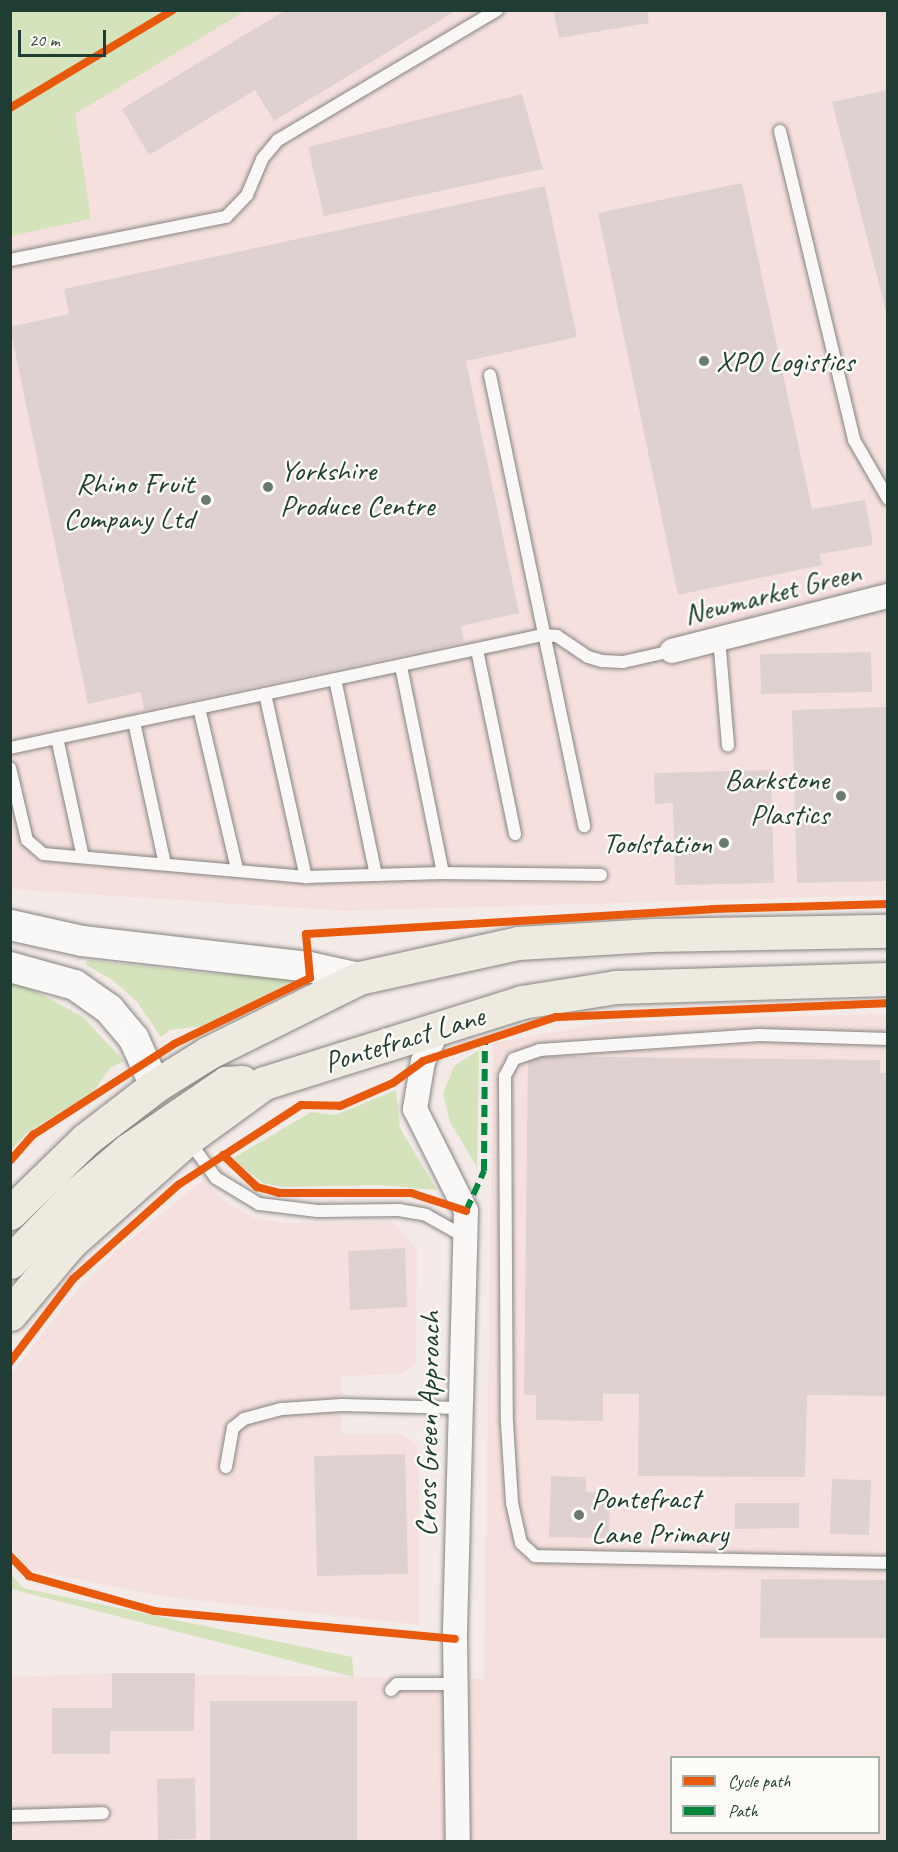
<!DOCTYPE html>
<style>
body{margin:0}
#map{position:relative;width:898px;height:1852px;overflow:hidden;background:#f4eae8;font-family:Caveat,sans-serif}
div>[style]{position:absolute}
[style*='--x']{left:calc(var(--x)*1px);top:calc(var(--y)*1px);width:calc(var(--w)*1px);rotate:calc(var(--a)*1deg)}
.built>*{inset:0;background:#f6e0dd}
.green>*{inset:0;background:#d5e3bc}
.building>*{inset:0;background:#dfd1d0}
.roads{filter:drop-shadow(0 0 2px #848583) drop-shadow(0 0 2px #848583)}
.service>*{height:12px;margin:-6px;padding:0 6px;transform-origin:6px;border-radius:6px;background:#faf8f6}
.minor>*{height:24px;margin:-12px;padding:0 12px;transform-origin:12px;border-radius:12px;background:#faf8f6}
.tertiary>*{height:30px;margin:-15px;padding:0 15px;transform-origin:15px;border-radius:15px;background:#faf8f6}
.trunk>*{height:33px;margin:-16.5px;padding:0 16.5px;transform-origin:16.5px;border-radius:16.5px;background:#efeae0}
.quiet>*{height:6px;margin-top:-3px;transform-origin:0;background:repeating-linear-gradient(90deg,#00873e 0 12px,transparent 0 18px)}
.cycleway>*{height:8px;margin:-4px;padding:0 4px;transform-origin:4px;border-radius:4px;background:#e8590c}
.dots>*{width:16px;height:16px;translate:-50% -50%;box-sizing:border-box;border:3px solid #fdfcf7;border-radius:50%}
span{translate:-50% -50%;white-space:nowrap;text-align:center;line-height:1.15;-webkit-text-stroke:5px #fdfcf7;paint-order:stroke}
.poi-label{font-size:30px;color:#1f3d34}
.left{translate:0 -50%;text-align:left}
.right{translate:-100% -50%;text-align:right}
.street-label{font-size:30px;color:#1f3d34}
.frame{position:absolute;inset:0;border:12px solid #1f3d34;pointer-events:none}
.legend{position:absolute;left:670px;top:1756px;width:210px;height:78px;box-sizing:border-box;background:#fdfcf7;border:2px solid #a4b0a9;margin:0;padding:8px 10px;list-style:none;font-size:18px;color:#1f3d34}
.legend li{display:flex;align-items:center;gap:12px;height:30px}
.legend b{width:30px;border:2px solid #a4b0a9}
.scale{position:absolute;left:18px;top:30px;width:88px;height:27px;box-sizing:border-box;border:3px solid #1f3d34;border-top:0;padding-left:8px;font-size:18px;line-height:21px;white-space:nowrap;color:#1f3d34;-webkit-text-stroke:4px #fdfcf7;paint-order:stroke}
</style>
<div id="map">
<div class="built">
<div style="clip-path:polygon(195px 11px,887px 11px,887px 895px,343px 911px,11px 889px,10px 127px)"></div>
<div style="clip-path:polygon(evenodd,887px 1014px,887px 1841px,11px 1841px,10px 1677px,112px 1673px,484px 1679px,493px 1043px,611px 1022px,887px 1014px,672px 1758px,878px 1758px,878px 1832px,672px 1832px,672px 1758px)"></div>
<div style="clip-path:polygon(203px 1180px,230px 1205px,255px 1218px,285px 1223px,392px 1222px,417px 1249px,416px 1363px,401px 1374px,342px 1376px,342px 1434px,400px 1434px,416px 1444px,419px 1453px,419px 1625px,168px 1597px,30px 1570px,11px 1548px,10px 1375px,78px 1289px,114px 1253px)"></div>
</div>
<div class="green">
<div style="clip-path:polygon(10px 11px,11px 10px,245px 11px,75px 114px,91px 219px,11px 236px)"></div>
<div style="clip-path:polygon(87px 960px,204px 973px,295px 976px,295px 980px,202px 1026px,170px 1030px,161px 1037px,137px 1002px,114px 981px,86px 965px)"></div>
<div style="clip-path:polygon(11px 983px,27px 987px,82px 1016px,124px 1061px,110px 1068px,94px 1091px,27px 1133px,11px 1150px)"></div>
<div style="clip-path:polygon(479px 1050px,477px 1167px,450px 1122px,443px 1093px,454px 1066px)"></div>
<div style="clip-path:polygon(396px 1090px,400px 1128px,437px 1190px,381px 1185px,282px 1187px,263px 1183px,232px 1159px,311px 1112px,336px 1115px)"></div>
<div style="clip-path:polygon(11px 1574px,23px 1588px,352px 1657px,354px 1677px,11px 1589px)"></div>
</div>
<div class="building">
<div style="clip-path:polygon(286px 10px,457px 10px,274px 121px,255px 90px,149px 155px,122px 109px)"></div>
<div style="clip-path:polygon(553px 10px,647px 10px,649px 23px,559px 38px)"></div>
<div style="clip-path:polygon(888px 90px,888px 315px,887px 315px,832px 102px)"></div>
<div style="clip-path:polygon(522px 94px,543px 169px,324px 216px,308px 147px)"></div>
<div style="clip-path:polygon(742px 183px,812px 509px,865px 500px,873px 545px,819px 554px,822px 565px,678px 595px,598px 213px)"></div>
<div style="clip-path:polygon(545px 186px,577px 337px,466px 361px,519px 613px,461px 626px,464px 642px,144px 710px,141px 692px,88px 704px,10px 327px,69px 314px,64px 289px)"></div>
<div style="clip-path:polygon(871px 652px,872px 692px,761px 694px,760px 654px)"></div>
<div style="clip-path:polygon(888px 707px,888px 881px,797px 883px,792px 710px)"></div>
<div style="clip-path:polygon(771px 770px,774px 883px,675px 885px,673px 803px,655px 804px,654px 773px)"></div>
<div style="clip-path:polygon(528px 1056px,880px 1060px,880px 1073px,888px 1073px,888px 1396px,807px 1395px,805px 1477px,638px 1476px,639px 1394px,603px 1394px,603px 1421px,536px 1420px,536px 1395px,524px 1395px)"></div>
<div style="clip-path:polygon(405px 1248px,407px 1307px,350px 1310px,348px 1251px)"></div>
<div style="clip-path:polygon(405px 1454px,408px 1574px,317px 1576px,314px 1456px)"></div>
<div style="clip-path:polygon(551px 1476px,586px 1477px,586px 1492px,610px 1493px,609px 1538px,549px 1537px)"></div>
<div style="clip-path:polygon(832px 1479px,871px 1480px,869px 1535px,830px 1534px)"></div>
<div style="clip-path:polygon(735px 1503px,799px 1503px,799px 1528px,735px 1529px)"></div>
<div style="clip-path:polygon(761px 1579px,888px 1580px,888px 1638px,760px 1638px)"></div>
<div style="clip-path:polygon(112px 1673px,195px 1673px,194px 1731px,110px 1731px,110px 1754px,52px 1754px,52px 1708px,112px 1708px)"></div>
<div style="clip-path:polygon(210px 1701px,357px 1701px,357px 1842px,210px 1842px)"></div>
<div style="clip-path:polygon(195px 1778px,196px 1839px,158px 1840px,157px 1779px)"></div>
</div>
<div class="roads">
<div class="service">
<div style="--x:780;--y:131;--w:318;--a:76.5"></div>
<div style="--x:854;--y:440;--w:68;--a:60"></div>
<div style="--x:10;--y:260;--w:220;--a:-11.3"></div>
<div style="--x:226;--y:217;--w:30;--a:-46"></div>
<div style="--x:247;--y:195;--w:39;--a:-67"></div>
<div style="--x:262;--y:159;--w:25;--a:-50"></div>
<div style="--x:278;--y:140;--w:255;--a:-30.7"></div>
<div style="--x:490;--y:375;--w:461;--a:78.2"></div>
<div style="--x:719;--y:638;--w:108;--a:85.2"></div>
<div style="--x:477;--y:650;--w:188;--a:78.3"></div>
<div style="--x:335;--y:679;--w:200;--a:78.2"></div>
<div style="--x:265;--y:694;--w:188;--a:77.4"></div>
<div style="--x:199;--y:708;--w:165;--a:76.7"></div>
<div style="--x:134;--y:722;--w:145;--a:77.7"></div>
<div style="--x:57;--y:738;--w:122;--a:77.7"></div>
<div style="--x:10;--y:748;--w:545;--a:-11.97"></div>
<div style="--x:543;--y:635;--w:14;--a:4"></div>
<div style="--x:557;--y:636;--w:37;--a:34"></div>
<div style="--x:588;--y:657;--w:15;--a:16"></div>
<div style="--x:602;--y:661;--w:21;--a:3"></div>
<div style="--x:623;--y:662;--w:50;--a:-12.7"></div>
<div style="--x:10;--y:768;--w:74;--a:76.7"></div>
<div style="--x:27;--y:840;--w:21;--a:41"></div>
<div style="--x:43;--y:854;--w:264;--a:5"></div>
<div style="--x:306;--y:877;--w:137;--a:-1.7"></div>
<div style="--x:443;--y:873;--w:211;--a:-101.5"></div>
<div style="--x:443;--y:873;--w:158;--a:0.7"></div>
<div style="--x:888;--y:1039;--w:129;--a:-178.2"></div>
<div style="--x:759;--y:1035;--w:220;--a:176.1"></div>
<div style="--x:540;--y:1050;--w:28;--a:161"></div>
<div style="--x:514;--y:1059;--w:19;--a:118"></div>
<div style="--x:505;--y:1076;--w:347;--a:89.7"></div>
<div style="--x:507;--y:1423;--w:80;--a:86.4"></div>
<div style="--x:512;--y:1503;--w:41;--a:77.3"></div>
<div style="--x:521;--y:1543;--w:19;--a:43"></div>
<div style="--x:535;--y:1556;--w:353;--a:1.1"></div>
<div style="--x:189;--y:1141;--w:46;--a:53.9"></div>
<div style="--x:216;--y:1178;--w:50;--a:31.2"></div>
<div style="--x:259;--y:1204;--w:59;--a:6.8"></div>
<div style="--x:318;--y:1211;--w:81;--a:-0.7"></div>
<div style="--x:399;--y:1210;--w:27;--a:10"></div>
<div style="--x:426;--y:1215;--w:45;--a:29.4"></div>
<div style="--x:226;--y:1467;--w:40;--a:-80"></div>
<div style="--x:233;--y:1428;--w:14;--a:-39"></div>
<div style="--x:244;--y:1419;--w:39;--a:-15"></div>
<div style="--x:282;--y:1409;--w:60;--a:-3.8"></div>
<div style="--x:342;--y:1405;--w:117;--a:1.5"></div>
<div style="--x:391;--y:1690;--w:8;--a:-45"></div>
<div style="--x:397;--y:1684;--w:58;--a:0"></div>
<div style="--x:10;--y:1816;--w:93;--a:-1.8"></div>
</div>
<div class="minor">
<div style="--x:672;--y:651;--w:223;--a:-14.3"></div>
<div style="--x:440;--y:1025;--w:40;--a:115"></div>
<div style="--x:423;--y:1061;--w:49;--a:99.5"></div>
<div style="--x:415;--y:1109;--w:114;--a:63.4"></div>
<div style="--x:466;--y:1211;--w:428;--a:91.5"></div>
<div style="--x:455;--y:1639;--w:203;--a:89.2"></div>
</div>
<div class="tertiary">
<div style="--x:10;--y:925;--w:74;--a:12.5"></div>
<div style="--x:82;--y:941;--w:228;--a:6.5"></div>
<div style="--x:309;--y:967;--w:51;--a:12.4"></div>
<div style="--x:10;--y:967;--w:67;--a:15.5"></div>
<div style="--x:75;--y:985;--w:42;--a:35.2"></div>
<div style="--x:109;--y:1009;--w:39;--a:50"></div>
<div style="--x:134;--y:1039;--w:51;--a:65.9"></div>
</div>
<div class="trunk">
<div style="--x:10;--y:1213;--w:105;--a:-44.2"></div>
<div style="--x:85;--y:1140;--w:88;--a:-37.6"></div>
<div style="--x:155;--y:1086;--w:62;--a:-31.9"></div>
<div style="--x:208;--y:1053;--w:169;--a:-26.4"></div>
<div style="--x:359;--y:978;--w:163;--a:-12.4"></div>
<div style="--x:518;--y:943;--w:134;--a:-3.4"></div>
<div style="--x:652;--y:935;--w:236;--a:-1"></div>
<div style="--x:10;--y:1262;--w:92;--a:-45.9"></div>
<div style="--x:74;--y:1196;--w:71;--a:-40.4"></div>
<div style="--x:128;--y:1150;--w:119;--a:-34.4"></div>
<div style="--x:226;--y:1083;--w:16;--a:-4"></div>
<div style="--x:10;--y:1314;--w:93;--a:-49.8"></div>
<div style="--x:70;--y:1243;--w:157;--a:-41.6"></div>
<div style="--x:187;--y:1139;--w:95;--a:-36"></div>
<div style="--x:264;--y:1083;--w:270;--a:-17.4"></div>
<div style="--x:522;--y:1002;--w:95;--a:-9.1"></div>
<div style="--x:616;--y:987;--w:272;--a:-1.7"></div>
</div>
</div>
<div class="quiet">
<div style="--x:466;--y:1211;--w:44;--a:-65.8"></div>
<div style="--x:484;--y:1171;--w:131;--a:-89.6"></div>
</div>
<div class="cycleway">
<div style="--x:10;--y:108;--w:190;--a:-31"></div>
<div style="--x:223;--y:1155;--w:47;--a:43.3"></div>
<div style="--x:257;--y:1187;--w:23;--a:15"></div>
<div style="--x:279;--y:1193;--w:132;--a:0"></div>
<div style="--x:411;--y:1193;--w:58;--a:18.1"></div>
<div style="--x:10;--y:1161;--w:35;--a:-49"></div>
<div style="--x:33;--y:1135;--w:168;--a:-32.8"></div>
<div style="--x:174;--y:1044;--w:151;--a:-25.9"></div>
<div style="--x:310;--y:978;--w:44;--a:-95.2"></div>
<div style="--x:306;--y:934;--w:407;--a:-3.5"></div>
<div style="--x:712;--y:909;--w:176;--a:-1.6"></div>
<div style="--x:10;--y:1362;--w:104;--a:-52.8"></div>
<div style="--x:73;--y:1279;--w:141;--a:-41.8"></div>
<div style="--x:178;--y:1185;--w:147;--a:-33"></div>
<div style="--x:301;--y:1105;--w:39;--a:1"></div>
<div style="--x:340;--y:1106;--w:58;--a:-23.5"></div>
<div style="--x:393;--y:1083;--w:37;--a:-36"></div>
<div style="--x:423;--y:1061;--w:140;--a:-18.3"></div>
<div style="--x:556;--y:1017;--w:332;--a:-2.4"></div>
<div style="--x:10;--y:1556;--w:28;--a:46"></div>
<div style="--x:29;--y:1576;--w:130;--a:15.6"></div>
<div style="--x:154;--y:1611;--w:302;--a:5.3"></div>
</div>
<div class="dots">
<div style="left:704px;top:361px;background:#6a7a73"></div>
<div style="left:268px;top:487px;background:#6a7a73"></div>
<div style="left:206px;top:500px;background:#6a7a73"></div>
<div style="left:841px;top:796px;background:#6a7a73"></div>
<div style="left:724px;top:843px;background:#6a7a73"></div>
<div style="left:579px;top:1515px;background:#6a7a73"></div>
</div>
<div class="poi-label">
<span class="left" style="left:716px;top:361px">XPO Logistics</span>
<span class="left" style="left:280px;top:487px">Yorkshire<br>Produce Centre</span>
<span class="right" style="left:194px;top:500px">Rhino Fruit<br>Company Ltd</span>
<span class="right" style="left:829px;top:796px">Barkstone<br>Plastics</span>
<span class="right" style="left:712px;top:843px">Toolstation</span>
<span class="left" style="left:591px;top:1515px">Pontefract<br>Lane Primary</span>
</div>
<div class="street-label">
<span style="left:772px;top:593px;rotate:-14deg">Newmarket Green</span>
<span style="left:404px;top:1039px;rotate:-17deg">Pontefract Lane</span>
<span style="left:428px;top:1424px;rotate:-89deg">Cross Green Approach</span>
</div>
<div class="frame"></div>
<ul class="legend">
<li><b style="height:8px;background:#e8590c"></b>Cycle path</li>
<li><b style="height:8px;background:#00873e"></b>Path</li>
</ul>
<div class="scale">20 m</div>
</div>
